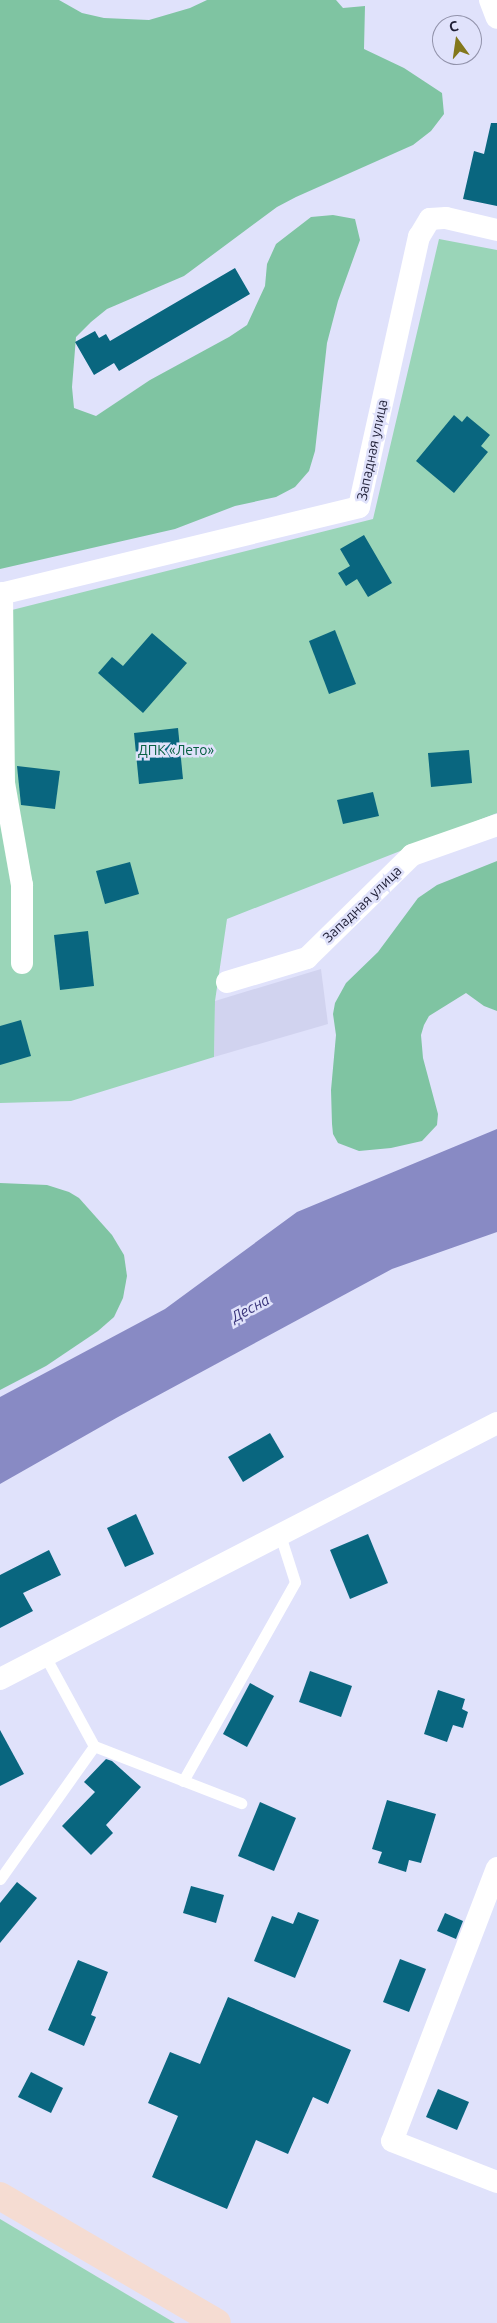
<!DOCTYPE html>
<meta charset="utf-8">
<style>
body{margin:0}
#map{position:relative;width:497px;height:2323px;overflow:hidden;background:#e0e2fb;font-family:Ubuntu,sans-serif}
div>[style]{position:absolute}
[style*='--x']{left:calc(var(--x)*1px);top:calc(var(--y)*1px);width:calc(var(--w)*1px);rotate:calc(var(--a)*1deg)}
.built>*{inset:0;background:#d1d3ef}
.green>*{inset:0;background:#9ad5b8}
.forest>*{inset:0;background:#7fc4a2}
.water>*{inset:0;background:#888ac4}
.building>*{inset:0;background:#09667f}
.lane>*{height:11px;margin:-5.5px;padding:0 5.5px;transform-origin:5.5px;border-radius:5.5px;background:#fff}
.street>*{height:22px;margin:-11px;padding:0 11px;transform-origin:11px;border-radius:11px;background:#fff}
.secondary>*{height:28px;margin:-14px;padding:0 14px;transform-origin:14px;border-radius:14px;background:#f5dcd2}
span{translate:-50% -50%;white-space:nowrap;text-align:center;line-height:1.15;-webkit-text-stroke:5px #e0e2fb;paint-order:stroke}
.street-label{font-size:14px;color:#1c1c33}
.park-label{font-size:14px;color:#086142}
.water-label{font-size:15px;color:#3a357b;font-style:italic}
.north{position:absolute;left:432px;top:15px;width:50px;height:50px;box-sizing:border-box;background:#e0e2fb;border:1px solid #9293ab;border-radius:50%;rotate:346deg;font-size:14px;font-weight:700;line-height:20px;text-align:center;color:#1c1c33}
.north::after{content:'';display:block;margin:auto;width:18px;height:22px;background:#83781c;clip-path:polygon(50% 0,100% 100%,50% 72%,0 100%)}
</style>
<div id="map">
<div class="built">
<div style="clip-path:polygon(321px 969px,328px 1024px,214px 1057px,215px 1001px)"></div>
</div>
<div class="green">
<div style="clip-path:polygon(439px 239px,497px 250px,497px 813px,227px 919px,215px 1001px,214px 1057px,71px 1101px,0 1103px,0 613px,373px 519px)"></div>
<div style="clip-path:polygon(0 2219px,175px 2323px,0 2323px)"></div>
</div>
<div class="forest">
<div style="clip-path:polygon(0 0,59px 0,82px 13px,104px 18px,149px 20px,190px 8px,207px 0,336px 0,343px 8px,365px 6px,364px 49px,404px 68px,442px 93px,444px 114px,431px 131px,413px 145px,296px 197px,277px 207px,184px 276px,107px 309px,91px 322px,76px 337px,72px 387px,74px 408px,96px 416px,150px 380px,229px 337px,247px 325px,265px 286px,267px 264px,276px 244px,311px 217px,333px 215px,355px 219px,360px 240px,338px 301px,327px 343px,315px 451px,309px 471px,295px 487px,276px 497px,235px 506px,175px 529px,0 569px)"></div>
<div style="clip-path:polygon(497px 861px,497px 1011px,484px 1006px,466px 993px,429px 1016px,424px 1025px,421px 1035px,423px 1058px,438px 1114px,437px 1125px,422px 1141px,391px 1148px,359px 1151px,338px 1143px,333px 1134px,332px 1124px,331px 1090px,336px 1035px,333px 1014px,335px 1003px,346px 983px,378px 952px,418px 898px,437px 885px)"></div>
<div style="clip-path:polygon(0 1183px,47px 1185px,69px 1192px,79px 1198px,112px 1235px,124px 1255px,127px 1276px,123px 1298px,114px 1317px,98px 1331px,46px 1366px,0 1390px)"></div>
</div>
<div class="water">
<div style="clip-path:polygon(497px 1129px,497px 1232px,392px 1269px,118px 1417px,0 1484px,0 1397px,165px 1309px,297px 1212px)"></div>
</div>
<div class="building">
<div style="clip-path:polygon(491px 123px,497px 123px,497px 206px,463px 199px,474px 151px,484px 154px)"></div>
<div style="clip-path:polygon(235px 268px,250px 294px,119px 371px,114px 363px,94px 375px,75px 342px,95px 331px,99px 338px,106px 334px,110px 341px)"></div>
<div style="clip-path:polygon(454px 415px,462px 422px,467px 416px,490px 435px,481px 446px,488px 452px,454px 493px,416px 461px)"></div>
<div style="clip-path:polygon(364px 535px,392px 583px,368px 597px,357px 579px,346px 586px,338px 573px,350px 566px,340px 549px)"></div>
<div style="clip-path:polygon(335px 630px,356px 684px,329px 694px,309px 641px)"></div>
<div style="clip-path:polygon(152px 633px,187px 663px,143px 713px,98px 673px,112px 657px,123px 666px)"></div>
<div style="clip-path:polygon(178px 728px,183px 779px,139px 784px,134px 733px)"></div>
<div style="clip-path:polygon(469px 750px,472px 783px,431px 787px,428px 753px)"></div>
<div style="clip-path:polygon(17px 766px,60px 771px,55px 809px,21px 805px)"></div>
<div style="clip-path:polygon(373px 792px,379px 816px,343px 824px,337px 800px)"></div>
<div style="clip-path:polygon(130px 862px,139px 894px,105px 904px,96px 871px)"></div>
<div style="clip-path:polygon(88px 931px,94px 986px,60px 990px,54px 935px)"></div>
<div style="clip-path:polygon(21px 1020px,31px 1056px,0 1065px,0 1026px)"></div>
<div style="clip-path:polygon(270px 1433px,284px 1457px,243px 1482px,228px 1457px)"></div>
<div style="clip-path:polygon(136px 1514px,154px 1554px,125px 1567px,107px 1528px)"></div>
<div style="clip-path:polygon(368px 1534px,388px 1583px,350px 1599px,330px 1550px)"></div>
<div style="clip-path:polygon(49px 1550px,61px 1575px,23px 1593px,33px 1611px,0 1628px,0 1575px)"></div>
<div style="clip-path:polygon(310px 1671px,352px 1686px,341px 1717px,299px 1702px)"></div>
<div style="clip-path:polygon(250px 1683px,274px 1696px,247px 1747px,223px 1734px)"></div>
<div style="clip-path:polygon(438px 1690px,465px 1699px,462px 1709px,468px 1712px,463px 1728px,453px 1725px,447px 1742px,424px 1734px)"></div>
<div style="clip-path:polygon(0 1730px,24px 1774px,0 1786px)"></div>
<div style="clip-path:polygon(106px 1759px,112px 1761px,141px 1787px,106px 1825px,113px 1833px,91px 1855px,62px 1826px,95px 1792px,84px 1782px)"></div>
<div style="clip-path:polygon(387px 1800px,436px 1814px,421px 1863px,409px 1860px,406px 1872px,378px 1863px,382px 1852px,372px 1849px)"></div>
<div style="clip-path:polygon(260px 1802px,296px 1818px,274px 1871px,238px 1856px)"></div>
<div style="clip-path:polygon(17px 1882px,37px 1898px,0 1943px,0 1903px)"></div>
<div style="clip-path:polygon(191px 1886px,224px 1895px,216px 1923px,183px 1913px)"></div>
<div style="clip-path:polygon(298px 1912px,319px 1920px,295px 1978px,254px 1961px,272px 1916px,293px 1924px)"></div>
<div style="clip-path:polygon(445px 1913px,463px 1921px,456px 1939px,437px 1931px)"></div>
<div style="clip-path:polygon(400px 1959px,426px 1969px,409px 2012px,383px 2002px)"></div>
<div style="clip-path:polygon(78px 1960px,108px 1972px,91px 2015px,96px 2017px,84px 2046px,48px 2030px)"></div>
<div style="clip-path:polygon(228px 1997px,351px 2050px,328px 2104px,313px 2097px,288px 2154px,256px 2140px,227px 2209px,152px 2177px,178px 2116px,148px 2103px,170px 2052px,200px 2064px)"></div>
<div style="clip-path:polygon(31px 2072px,63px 2088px,51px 2113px,18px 2097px)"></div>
<div style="clip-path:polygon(438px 2089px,469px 2102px,457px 2130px,426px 2117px)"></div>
</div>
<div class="lane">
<div style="--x:94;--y:1746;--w:158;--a:21.2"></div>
<div style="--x:183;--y:1781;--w:228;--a:-60.6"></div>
<div style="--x:295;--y:1582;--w:49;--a:-107.7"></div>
<div style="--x:0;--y:1879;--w:163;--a:-54.7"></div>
<div style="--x:94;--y:1746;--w:102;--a:-118.6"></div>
</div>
<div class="street">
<div style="--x:490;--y:0;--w:19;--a:69"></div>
<div style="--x:2;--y:593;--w:190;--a:89.4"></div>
<div style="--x:4;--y:783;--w:104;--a:80"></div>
<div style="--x:22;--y:885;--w:78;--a:90"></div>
<div style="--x:0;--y:594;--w:369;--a:-13.6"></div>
<div style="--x:359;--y:507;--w:277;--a:-77.5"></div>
<div style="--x:419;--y:237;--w:21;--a:-59"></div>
<div style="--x:430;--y:219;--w:16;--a:-4"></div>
<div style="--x:446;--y:218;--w:52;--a:13.2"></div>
<div style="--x:227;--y:982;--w:84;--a:-16.7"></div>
<div style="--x:307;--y:958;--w:147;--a:-44.4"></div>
<div style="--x:412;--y:855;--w:90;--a:-19.4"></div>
<div style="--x:0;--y:1679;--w:559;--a:-27.25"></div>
<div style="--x:497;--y:1868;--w:292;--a:111"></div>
<div style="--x:392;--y:2141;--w:113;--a:21.3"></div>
</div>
<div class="secondary">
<div style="--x:0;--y:2196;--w:251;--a:30.3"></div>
</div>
<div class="street-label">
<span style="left:372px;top:450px;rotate:-78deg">Западная улица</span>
<span style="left:362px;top:904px;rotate:-44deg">Западная улица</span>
</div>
<div class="park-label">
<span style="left:176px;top:750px">ДПК «Лето»</span>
</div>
<div class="water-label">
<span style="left:250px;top:1308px;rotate:-28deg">Десна</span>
</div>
<div class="north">С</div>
</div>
